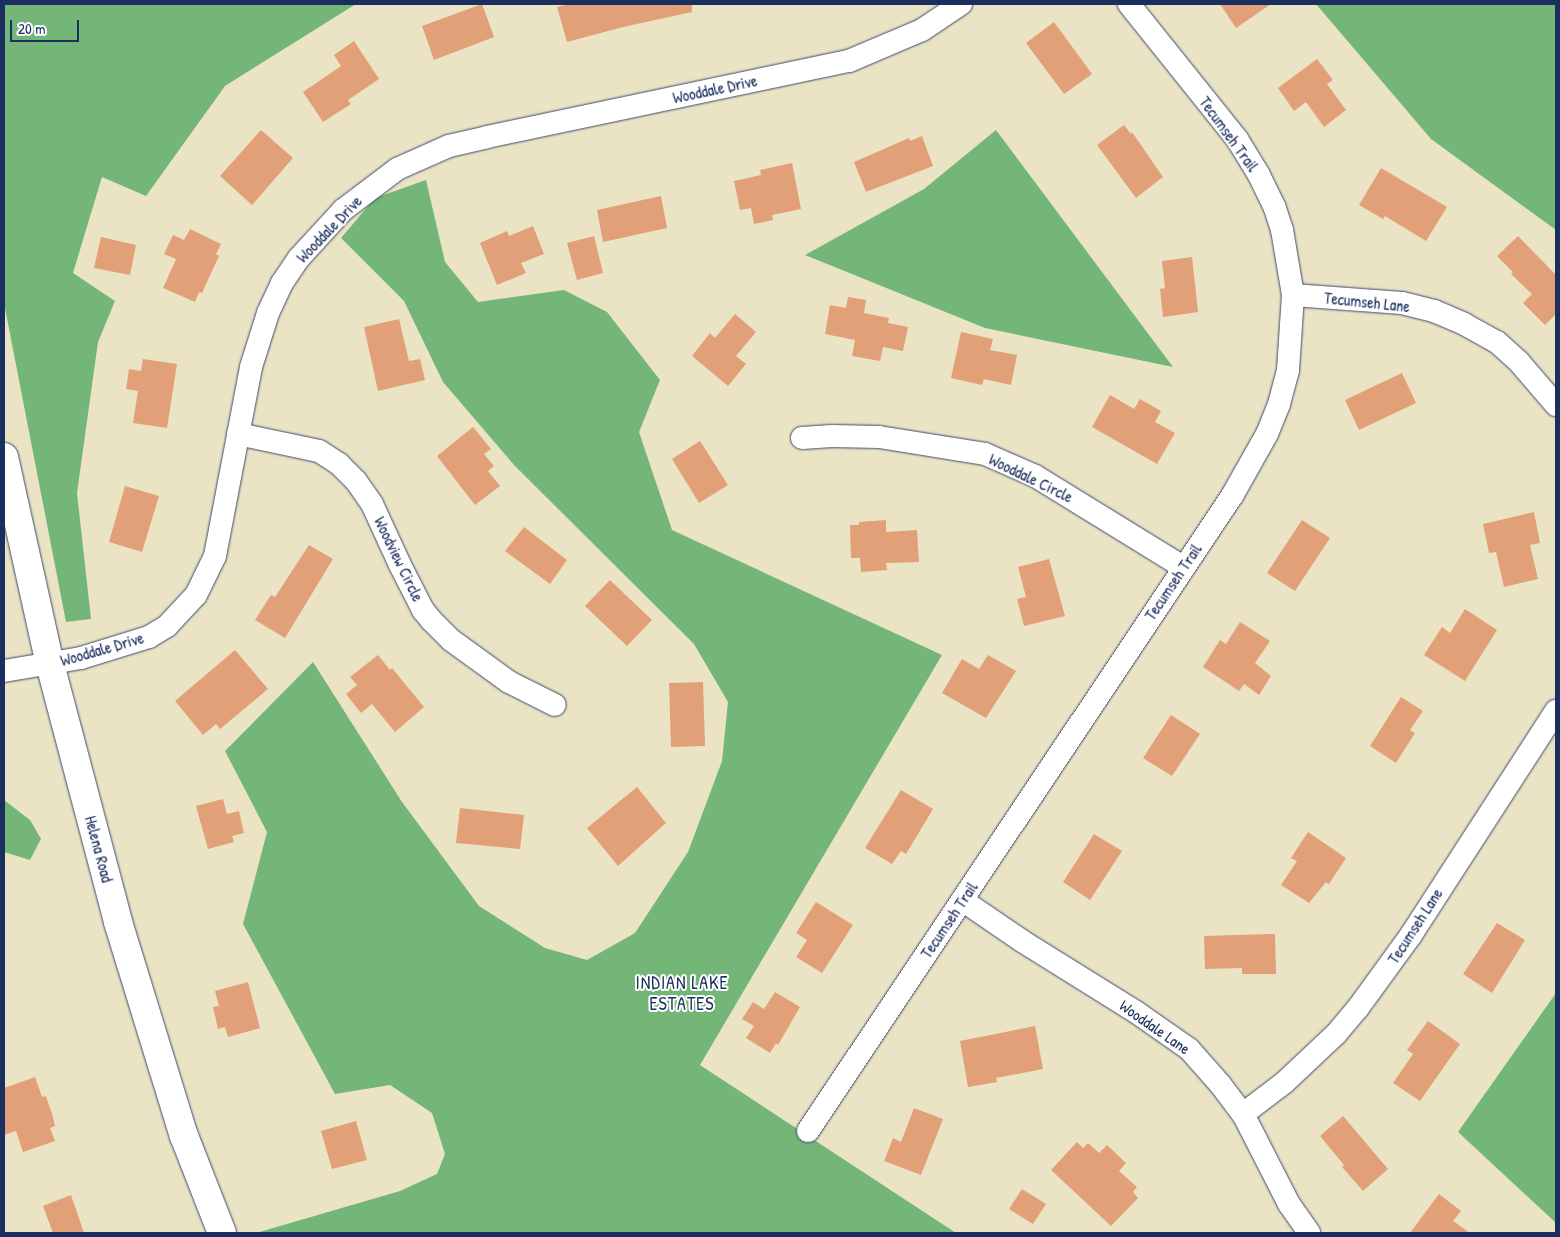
<!DOCTYPE html>
<style>
body{margin:0}
#map{position:relative;width:1560px;height:1237px;overflow:hidden;background:#ebe4c4;font-family:"Patrick Hand",sans-serif}
div>[style]{position:absolute}
[style*='--x']{left:calc(var(--x)*1px);top:calc(var(--y)*1px);width:calc(var(--w)*1px);rotate:calc(var(--a)*1deg)}
.forest>*{inset:0;background:#74b678}
.building>*{inset:0;background:#e2a078}
.roads{filter:drop-shadow(0 0 1px #3a4a6d) drop-shadow(0 0 1px #3a4a6d)}
.minor>*{height:22px;margin:-11px;padding:0 11px;transform-origin:11px;border-radius:11px;background:#fff}
.major>*{height:28px;margin:-14px;padding:0 14px;transform-origin:14px;border-radius:14px;background:#fff}
span{translate:-50% -50%;white-space:nowrap;text-align:center;line-height:1.15;-webkit-text-stroke:4px #fff;paint-order:stroke}
.street-label{font-size:16px;color:#1b2f5e}
.neighbourhood-label{font-size:18px;color:#1b2f5e;letter-spacing:1px}
.frame{position:absolute;inset:0;border:5px solid #1b2f5e;pointer-events:none}
.scale{position:absolute;left:10px;top:20px;width:69px;height:22px;box-sizing:border-box;border:2px solid #1b2f5e;border-top:0;padding-left:6px;font-size:15px;line-height:18px;white-space:nowrap;color:#1b2f5e;-webkit-text-stroke:4px #fff;paint-order:stroke}
</style>
<div id="map">
<div class="forest">
<div style="clip-path:polygon(4px 4px,356px 4px,225px 86px,146px 196px,102px 177px,73px 273px,115px 301px,98px 342px,77px 493px,91px 619px,66px 622px,4px 303px)"></div>
<div style="clip-path:polygon(1316px 4px,1556px 4px,1556px 230px,1431px 139px)"></div>
<div style="clip-path:polygon(996px 130px,1173px 367px,985px 328px,805px 255px,924px 189px)"></div>
<div style="clip-path:polygon(426px 180px,445px 262px,478px 302px,564px 290px,607px 312px,660px 380px,639px 432px,672px 530px,942px 655px,700px 1065px,956px 1233px,256px 1233px,400px 1191px,437px 1174px,445px 1154px,432px 1113px,390px 1085px,335px 1094px,243px 924px,267px 832px,225px 751px,313px 662px,402px 802px,479px 906px,545px 948px,587px 960px,635px 933px,688px 852px,722px 761px,728px 702px,694px 644px,514px 465px,443px 382px,404px 301px,341px 238px,375px 198px)"></div>
<div style="clip-path:polygon(4px 800px,30px 820px,41px 839px,30px 860px,4px 852px)"></div>
<div style="clip-path:polygon(1556px 993px,1556px 1223px,1458px 1132px)"></div>
</div>
<div class="building">
<div style="clip-path:polygon(482px 4px,494px 37px,434px 60px,422px 26px)"></div>
<div style="clip-path:polygon(571px 4px,692px 4px,692px 12px,623px 27px,567px 42px,557px 7px)"></div>
<div style="clip-path:polygon(1220px 4px,1271px 4px,1236px 28px)"></div>
<div style="clip-path:polygon(1054px 22px,1092px 74px,1064px 94px,1026px 43px)"></div>
<div style="clip-path:polygon(354px 41px,379px 79px,348px 100px,351px 104px,323px 122px,303px 92px,341px 66px,334px 55px)"></div>
<div style="clip-path:polygon(1317px 59px,1333px 80px,1327px 84px,1346px 110px,1324px 127px,1306px 102px,1294px 111px,1278px 88px)"></div>
<div style="clip-path:polygon(1124px 125px,1131px 134px,1132px 132px,1163px 177px,1136px 198px,1097px 145px)"></div>
<div style="clip-path:polygon(261px 130px,293px 158px,252px 205px,220px 176px)"></div>
<div style="clip-path:polygon(922px 136px,933px 166px,866px 192px,854px 162px,909px 138px,910px 141px)"></div>
<div style="clip-path:polygon(792px 163px,801px 209px,772px 215px,773px 220px,754px 224px,751px 208px,740px 210px,734px 181px,761px 175px,760px 170px)"></div>
<div style="clip-path:polygon(1381px 168px,1447px 207px,1426px 241px,1385px 216px,1383px 219px,1359px 205px)"></div>
<div style="clip-path:polygon(661px 196px,667px 228px,603px 242px,597px 210px)"></div>
<div style="clip-path:polygon(533px 226px,544px 254px,521px 263px,526px 273px,497px 285px,480px 243px,507px 231px,509px 236px)"></div>
<div style="clip-path:polygon(190px 229px,221px 244px,216px 254px,219px 256px,202px 293px,199px 292px,195px 302px,163px 288px,176px 259px,164px 254px,173px 235px,184px 240px)"></div>
<div style="clip-path:polygon(594px 236px,603px 273px,577px 280px,567px 243px)"></div>
<div style="clip-path:polygon(1518px 236px,1556px 275px,1556px 314px,1545px 325px,1523px 303px,1532px 294px,1511px 274px,1513px 272px,1497px 256px)"></div>
<div style="clip-path:polygon(101px 237px,136px 245px,130px 275px,94px 268px)"></div>
<div style="clip-path:polygon(1192px 257px,1198px 312px,1163px 317px,1160px 289px,1165px 288px,1162px 261px)"></div>
<div style="clip-path:polygon(848px 297px,866px 300px,864px 313px,889px 318px,888px 323px,908px 327px,903px 351px,883px 347px,880px 361px,852px 356px,855px 340px,825px 334px,830px 305px,846px 308px)"></div>
<div style="clip-path:polygon(735px 314px,756px 332px,736px 356px,746px 364px,728px 386px,692px 356px,710px 333px,715px 338px)"></div>
<div style="clip-path:polygon(399px 319px,409px 361px,420px 359px,425px 380px,378px 391px,364px 327px)"></div>
<div style="clip-path:polygon(961px 332px,993px 339px,990px 350px,1017px 355px,1011px 385px,984px 379px,982px 385px,951px 378px)"></div>
<div style="clip-path:polygon(143px 359px,177px 364px,167px 428px,133px 423px,138px 391px,126px 389px,129px 369px,141px 371px)"></div>
<div style="clip-path:polygon(1402px 373px,1416px 403px,1359px 430px,1345px 400px)"></div>
<div style="clip-path:polygon(1110px 395px,1134px 409px,1140px 399px,1161px 411px,1155px 422px,1175px 433px,1157px 464px,1092px 427px)"></div>
<div style="clip-path:polygon(473px 427px,491px 449px,484px 454px,494px 466px,488px 471px,500px 486px,475px 505px,437px 456px)"></div>
<div style="clip-path:polygon(700px 441px,728px 485px,699px 503px,672px 459px)"></div>
<div style="clip-path:polygon(125px 486px,159px 496px,142px 552px,109px 542px)"></div>
<div style="clip-path:polygon(1534px 512px,1540px 543px,1530px 545px,1538px 579px,1504px 587px,1496px 552px,1489px 553px,1483px 524px)"></div>
<div style="clip-path:polygon(886px 520px,886px 532px,917px 530px,919px 562px,886px 563px,887px 570px,861px 572px,860px 558px,851px 558px,850px 525px,859px 525px,859px 522px)"></div>
<div style="clip-path:polygon(1302px 520px,1330px 538px,1295px 591px,1267px 573px)"></div>
<div style="clip-path:polygon(524px 527px,567px 560px,550px 584px,505px 551px)"></div>
<div style="clip-path:polygon(309px 545px,333px 559px,285px 638px,255px 620px,271px 595px,275px 597px)"></div>
<div style="clip-path:polygon(1049px 559px,1065px 616px,1024px 626px,1017px 599px,1026px 597px,1018px 567px)"></div>
<div style="clip-path:polygon(610px 580px,652px 620px,627px 646px,585px 606px)"></div>
<div style="clip-path:polygon(1465px 609px,1497px 630px,1465px 681px,1424px 655px,1442px 627px,1450px 633px)"></div>
<div style="clip-path:polygon(1240px 622px,1270px 641px,1255px 663px,1271px 676px,1259px 695px,1244px 684px,1239px 691px,1203px 667px,1220px 640px,1226px 644px)"></div>
<div style="clip-path:polygon(235px 650px,268px 689px,220px 729px,216px 724px,203px 735px,175px 701px)"></div>
<div style="clip-path:polygon(378px 655px,390px 670px,392px 668px,424px 707px,395px 732px,372px 704px,361px 713px,346px 694px,357px 685px,350px 677px)"></div>
<div style="clip-path:polygon(988px 655px,1016px 671px,986px 718px,942px 693px,962px 659px,979px 669px)"></div>
<div style="clip-path:polygon(703px 682px,705px 746px,671px 747px,669px 683px)"></div>
<div style="clip-path:polygon(1401px 697px,1423px 711px,1410px 730px,1415px 733px,1396px 763px,1370px 746px)"></div>
<div style="clip-path:polygon(1171px 715px,1200px 734px,1172px 776px,1143px 758px)"></div>
<div style="clip-path:polygon(637px 787px,666px 823px,618px 866px,587px 828px)"></div>
<div style="clip-path:polygon(901px 790px,933px 809px,906px 854px,901px 851px,892px 864px,865px 848px)"></div>
<div style="clip-path:polygon(223px 799px,227px 814px,239px 811px,244px 833px,232px 836px,234px 842px,208px 849px,196px 806px)"></div>
<div style="clip-path:polygon(460px 808px,524px 815px,520px 849px,456px 843px)"></div>
<div style="clip-path:polygon(1308px 832px,1346px 858px,1329px 884px,1326px 882px,1309px 903px,1281px 885px,1297px 861px,1291px 858px)"></div>
<div style="clip-path:polygon(1094px 834px,1122px 851px,1090px 900px,1063px 882px)"></div>
<div style="clip-path:polygon(816px 902px,853px 925px,822px 973px,796px 957px,807px 940px,796px 933px)"></div>
<div style="clip-path:polygon(1497px 923px,1525px 940px,1492px 993px,1463px 974px)"></div>
<div style="clip-path:polygon(1275px 934px,1276px 974px,1242px 974px,1242px 968px,1205px 969px,1204px 936px)"></div>
<div style="clip-path:polygon(248px 982px,260px 1028px,228px 1037px,225px 1027px,218px 1029px,213px 1007px,219px 1006px,215px 991px)"></div>
<div style="clip-path:polygon(775px 992px,800px 1007px,778px 1045px,776px 1043px,770px 1053px,746px 1038px,754px 1026px,742px 1019px,753px 1002px,764px 1009px)"></div>
<div style="clip-path:polygon(1428px 1021px,1460px 1044px,1420px 1101px,1393px 1083px,1413px 1054px,1407px 1050px)"></div>
<div style="clip-path:polygon(1035px 1026px,1043px 1069px,996px 1078px,997px 1082px,968px 1087px,960px 1041px)"></div>
<div style="clip-path:polygon(35px 1077px,42px 1097px,46px 1096px,53px 1117px,55px 1126px,50px 1128px,55px 1141px,23px 1152px,16px 1131px,4px 1135px,4px 1088px)"></div>
<div style="clip-path:polygon(914px 1108px,943px 1119px,921px 1175px,884px 1161px,893px 1138px,901px 1142px)"></div>
<div style="clip-path:polygon(1343px 1116px,1388px 1169px,1363px 1191px,1342px 1167px,1344px 1165px,1320px 1136px)"></div>
<div style="clip-path:polygon(356px 1121px,367px 1160px,332px 1169px,321px 1131px)"></div>
<div style="clip-path:polygon(1077px 1142px,1083px 1148px,1088px 1143px,1099px 1153px,1107px 1145px,1126px 1163px,1119px 1171px,1137px 1187px,1133px 1192px,1138px 1198px,1111px 1226px,1051px 1170px)"></div>
<div style="clip-path:polygon(1022px 1189px,1046px 1204px,1033px 1224px,1009px 1209px)"></div>
<div style="clip-path:polygon(1439px 1194px,1461px 1211px,1453px 1221px,1470px 1233px,1410px 1233px)"></div>
<div style="clip-path:polygon(71px 1195px,84px 1233px,53px 1233px,43px 1206px)"></div>
</div>
<div class="roads">
<div class="minor">
<div style="--x:1293;--y:295;--w:109;--a:4.2"></div>
<div style="--x:1402;--y:303;--w:33;--a:14"></div>
<div style="--x:1434;--y:311;--w:33;--a:23"></div>
<div style="--x:1464;--y:324;--w:38;--a:29"></div>
<div style="--x:1497;--y:342;--w:30;--a:42"></div>
<div style="--x:1519;--y:362;--w:57;--a:49.3"></div>
<div style="--x:238;--y:434;--w:83;--a:11.9"></div>
<div style="--x:319;--y:451;--w:24;--a:33"></div>
<div style="--x:339;--y:464;--w:24;--a:45"></div>
<div style="--x:356;--y:481;--w:28;--a:55"></div>
<div style="--x:372;--y:504;--w:67;--a:65.3"></div>
<div style="--x:400;--y:565;--w:51;--a:62.9"></div>
<div style="--x:423;--y:610;--w:13;--a:51"></div>
<div style="--x:431;--y:620;--w:28;--a:45"></div>
<div style="--x:451;--y:640;--w:72;--a:35.9"></div>
<div style="--x:509;--y:682;--w:51;--a:26.6"></div>
<div style="--x:802;--y:438;--w:30;--a:-4"></div>
<div style="--x:832;--y:436;--w:47;--a:1.2"></div>
<div style="--x:879;--y:437;--w:107;--a:9.1"></div>
<div style="--x:985;--y:454;--w:55;--a:23.7"></div>
<div style="--x:1035;--y:476;--w:174;--a:31.6"></div>
<div style="--x:4;--y:671;--w:78;--a:-9.6"></div>
<div style="--x:81;--y:658;--w:71;--a:-17.2"></div>
<div style="--x:149;--y:637;--w:21;--a:-31"></div>
<div style="--x:167;--y:626;--w:42;--a:-46.9"></div>
<div style="--x:196;--y:595;--w:43;--a:-64"></div>
<div style="--x:215;--y:556;--w:192;--a:-79.2"></div>
<div style="--x:251;--y:367;--w:57;--a:-72.5"></div>
<div style="--x:268;--y:313;--w:33;--a:-65"></div>
<div style="--x:282;--y:283;--w:30;--a:-56"></div>
<div style="--x:299;--y:258;--w:65;--a:-47.5"></div>
<div style="--x:343;--y:210;--w:68;--a:-37.2"></div>
<div style="--x:397;--y:169;--w:57;--a:-23.9"></div>
<div style="--x:449;--y:146;--w:39;--a:-13"></div>
<div style="--x:487;--y:137;--w:370;--a:-11.9"></div>
<div style="--x:849;--y:61;--w:79;--a:-23"></div>
<div style="--x:922;--y:30;--w:47;--a:-33.7"></div>
<div style="--x:962;--y:900;--w:73;--a:34.3"></div>
<div style="--x:1022;--y:941;--w:134;--a:31.9"></div>
<div style="--x:1136;--y:1012;--w:65;--a:34.9"></div>
<div style="--x:1189;--y:1049;--w:47;--a:48.5"></div>
<div style="--x:1220;--y:1084;--w:38;--a:53"></div>
<div style="--x:1243;--y:1114;--w:101;--a:62.9"></div>
<div style="--x:1289;--y:1204;--w:35;--a:55"></div>
<div style="--x:1243;--y:1114;--w:53;--a:-37.3"></div>
<div style="--x:1285;--y:1082;--w:70;--a:-43.3"></div>
<div style="--x:1336;--y:1034;--w:34;--a:-50"></div>
<div style="--x:1358;--y:1008;--w:90;--a:-54"></div>
<div style="--x:1411;--y:935;--w:267;--a:-57.1"></div>
<div style="--x:808;--y:1131;--w:764;--a:-56.27"></div>
<div style="--x:1232;--y:496;--w:71;--a:-60.6"></div>
<div style="--x:1267;--y:434;--w:32;--a:-68"></div>
<div style="--x:1279;--y:404;--w:35;--a:-75"></div>
<div style="--x:1288;--y:370;--w:75;--a:-86.2"></div>
<div style="--x:1293;--y:295;--w:66;--a:-99.6"></div>
<div style="--x:1282;--y:230;--w:23;--a:-108"></div>
<div style="--x:1275;--y:208;--w:37;--a:-116"></div>
<div style="--x:1259;--y:175;--w:42;--a:-121.4"></div>
<div style="--x:1237;--y:139;--w:173;--a:-128.7"></div>
</div>
<div class="major">
<div style="--x:4;--y:457;--w:212;--a:77.5"></div>
<div style="--x:50;--y:664;--w:267;--a:75.2"></div>
<div style="--x:118;--y:922;--w:224;--a:72.9"></div>
<div style="--x:184;--y:1136;--w:104;--a:68.6"></div>
</div>
</div>
<div class="street-label">
<span style="left:715px;top:89px;rotate:-12deg">Wooddale Drive</span>
<span style="left:1229px;top:134px;rotate:54deg">Tecumseh Trail</span>
<span style="left:329px;top:229px;rotate:-46deg">Wooddale Drive</span>
<span style="left:1367px;top:302px;rotate:6deg">Tecumseh Lane</span>
<span style="left:1031px;top:478px;rotate:26deg">Wooddale Circle</span>
<span style="left:399px;top:559px;rotate:64deg">Woodview Circle</span>
<span style="left:1173px;top:582px;rotate:-56deg">Tecumseh Trail</span>
<span style="left:102px;top:649px;rotate:-16deg">Wooddale Drive</span>
<span style="left:99px;top:849px;rotate:75deg">Helena Road</span>
<span style="left:949px;top:920px;rotate:-56deg">Tecumseh Trail</span>
<span style="left:1415px;top:926px;rotate:-57deg">Tecumseh Lane</span>
<span style="left:1155px;top:1027px;rotate:35deg">Wooddale Lane</span>
</div>
<div class="neighbourhood-label">
<span style="left:682px;top:994px">INDIAN LAKE<br>ESTATES</span>
</div>
<div class="frame"></div>
<div class="scale">20 m</div>
</div>
